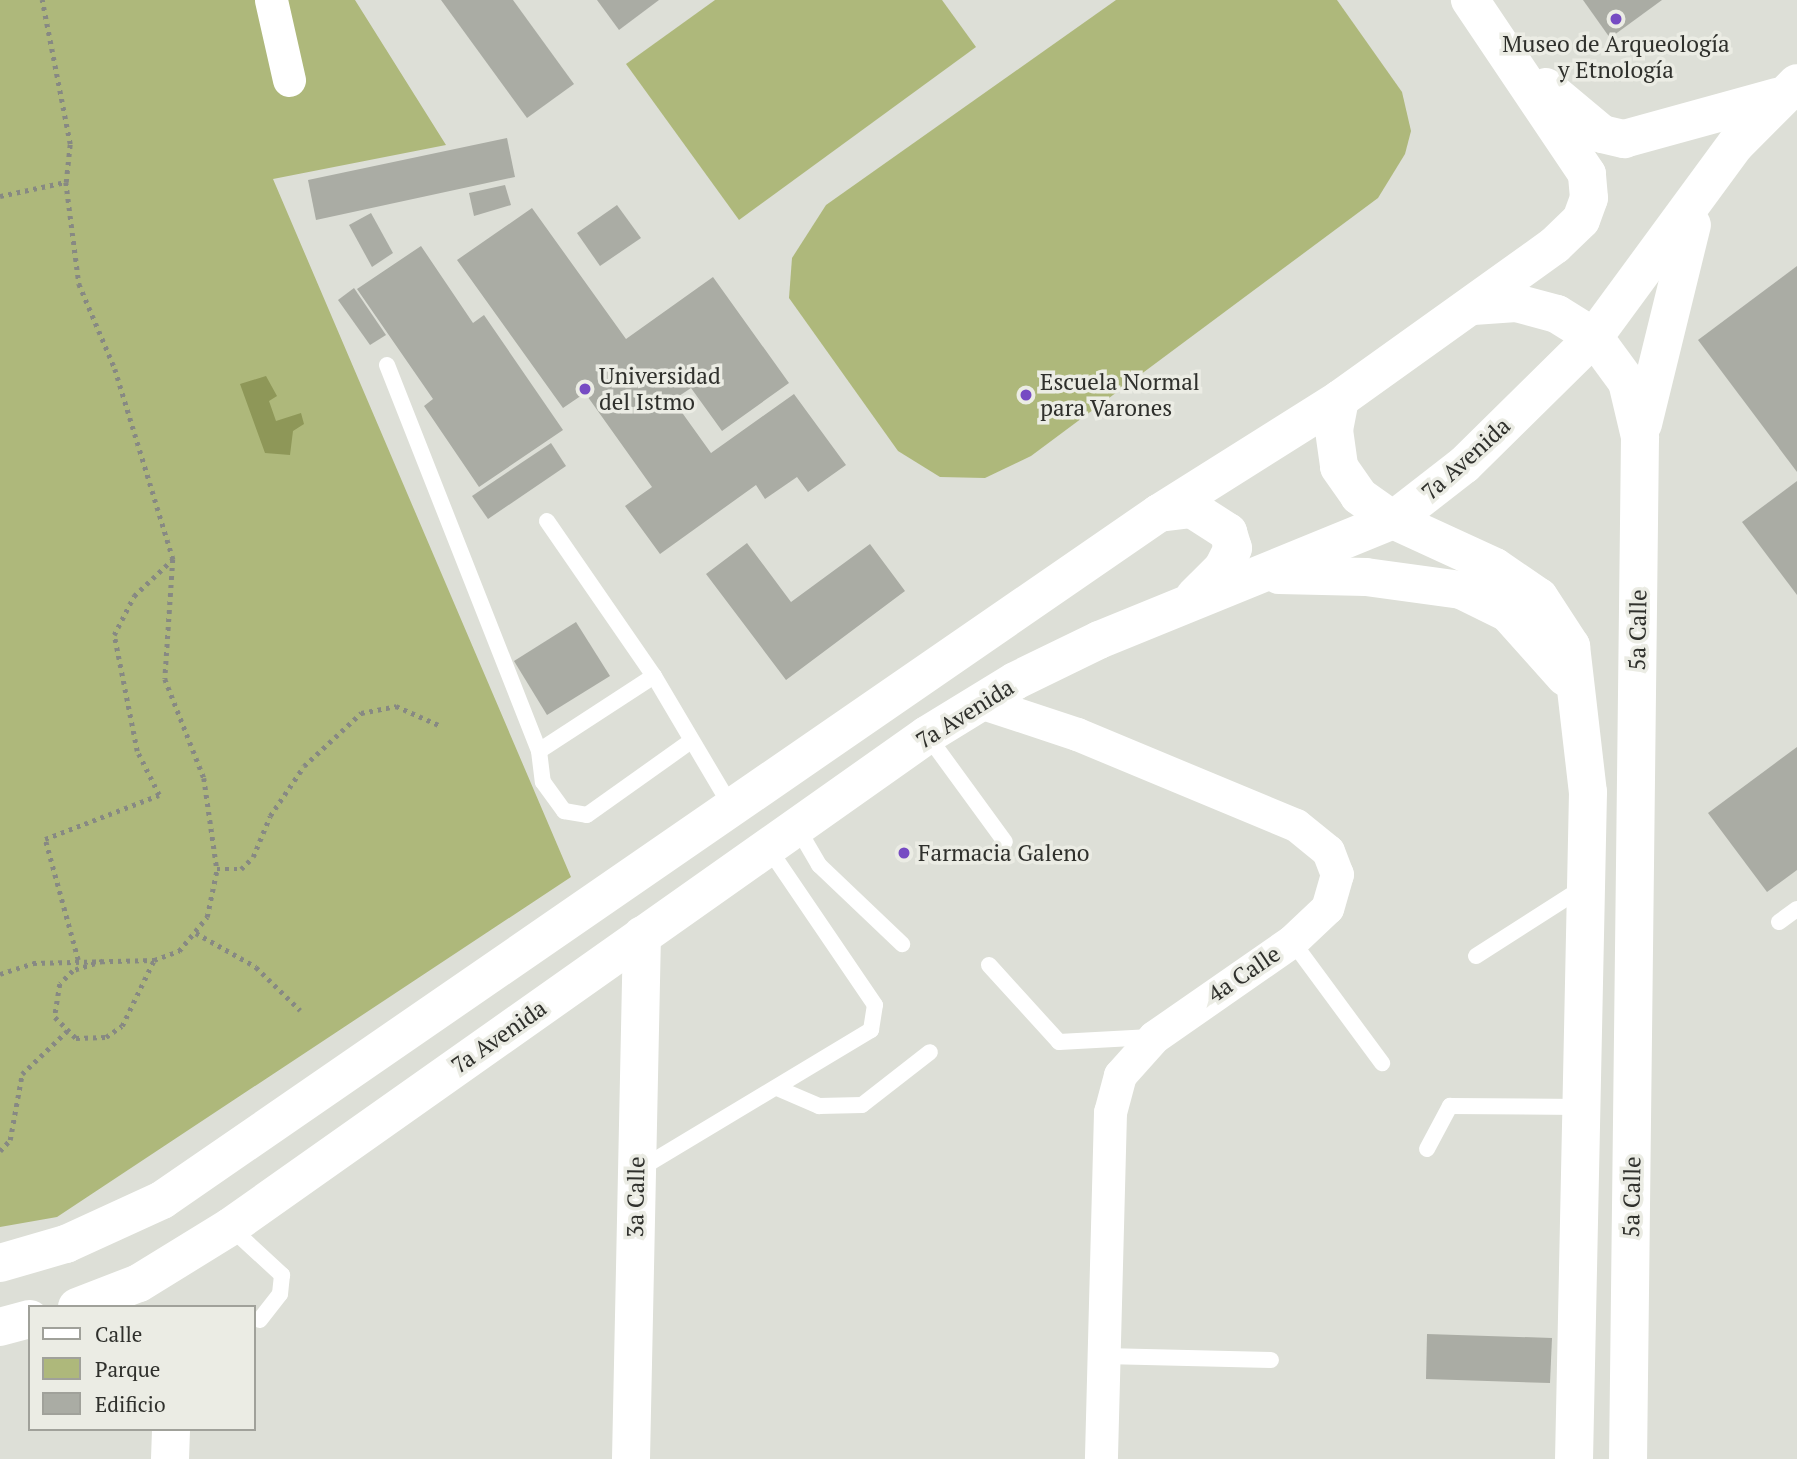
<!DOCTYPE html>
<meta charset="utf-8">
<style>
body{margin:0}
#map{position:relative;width:1797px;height:1459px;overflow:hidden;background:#dddfd7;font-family:"PT Serif",serif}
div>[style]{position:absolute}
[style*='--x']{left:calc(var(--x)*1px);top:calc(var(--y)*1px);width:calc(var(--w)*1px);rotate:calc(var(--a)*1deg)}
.green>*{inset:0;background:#aeb87b}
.water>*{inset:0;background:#8e9758}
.building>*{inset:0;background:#aaaca4}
.path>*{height:4.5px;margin-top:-2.25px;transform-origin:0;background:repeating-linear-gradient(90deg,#878983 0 3.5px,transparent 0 8.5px)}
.lane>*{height:16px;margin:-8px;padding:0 8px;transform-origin:8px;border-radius:8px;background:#fff}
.street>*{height:33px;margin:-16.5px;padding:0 16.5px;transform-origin:16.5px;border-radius:16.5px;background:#fff}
.secondary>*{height:38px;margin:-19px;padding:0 19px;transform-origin:19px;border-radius:19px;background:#fff}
.dots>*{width:19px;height:19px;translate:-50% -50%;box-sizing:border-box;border:4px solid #ebece4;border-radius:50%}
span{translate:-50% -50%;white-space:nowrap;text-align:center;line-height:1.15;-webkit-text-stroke:7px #ebece4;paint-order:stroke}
.poi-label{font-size:23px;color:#2f302c}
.left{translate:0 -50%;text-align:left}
.street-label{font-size:23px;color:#2f302c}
.legend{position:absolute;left:28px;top:1305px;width:228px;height:126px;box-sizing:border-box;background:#ebece4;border:2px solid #a0a19a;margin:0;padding:9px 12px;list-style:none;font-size:21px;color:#2f302c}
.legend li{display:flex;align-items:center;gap:14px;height:35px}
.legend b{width:35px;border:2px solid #a0a19a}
</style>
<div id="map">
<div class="green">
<div style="clip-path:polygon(0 0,355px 0,446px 145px,273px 179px,571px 877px,57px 1217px,0 1227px)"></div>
<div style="clip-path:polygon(715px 0,942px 0,976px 47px,739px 220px,626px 64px)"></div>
<div style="clip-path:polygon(1116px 0,1337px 0,1402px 92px,1411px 131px,1405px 154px,1378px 198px,1031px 456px,985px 478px,940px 477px,898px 451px,789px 298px,792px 258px,826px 205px)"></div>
</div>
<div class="water">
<div style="clip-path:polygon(266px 376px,277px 396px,269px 401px,276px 421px,301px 413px,304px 424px,293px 431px,290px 455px,265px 453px,240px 384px)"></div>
</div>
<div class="building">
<div style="clip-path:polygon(441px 0,513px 0,574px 84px,527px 118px)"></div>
<div style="clip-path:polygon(597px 0,659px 0,619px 30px)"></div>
<div style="clip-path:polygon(1583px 0,1662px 0,1610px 38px)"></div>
<div style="clip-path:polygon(507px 138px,515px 177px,316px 220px,308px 180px)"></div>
<div style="clip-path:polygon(505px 185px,511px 205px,474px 216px,469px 193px)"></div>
<div style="clip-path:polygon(617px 205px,641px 238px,600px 266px,577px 233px)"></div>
<div style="clip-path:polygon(532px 208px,626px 339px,713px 277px,789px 383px,722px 431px,691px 388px,673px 400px,711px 453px,794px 394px,846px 465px,808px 492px,797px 477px,765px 499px,756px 485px,660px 554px,625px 506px,652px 487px,585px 393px,563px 408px,457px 260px)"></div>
<div style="clip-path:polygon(371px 213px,393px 253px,372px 267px,349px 225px)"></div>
<div style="clip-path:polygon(421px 246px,473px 323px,484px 315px,563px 430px,479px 487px,424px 406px,433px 399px,357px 289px)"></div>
<div style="clip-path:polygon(1797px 266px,1797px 472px,1698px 340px)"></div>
<div style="clip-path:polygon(354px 288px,386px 335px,370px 345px,338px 300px)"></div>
<div style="clip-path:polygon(551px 443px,566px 466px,488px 519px,472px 496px)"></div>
<div style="clip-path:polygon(1797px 481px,1797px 595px,1742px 522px)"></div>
<div style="clip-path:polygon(747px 543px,791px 602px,870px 544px,905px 591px,786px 680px,706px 574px)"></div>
<div style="clip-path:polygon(576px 622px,610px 676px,547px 715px,514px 661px)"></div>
<div style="clip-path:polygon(1797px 747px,1797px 870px,1767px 892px,1708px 813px)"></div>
<div style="clip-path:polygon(1427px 1334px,1552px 1338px,1550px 1383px,1426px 1379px)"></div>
</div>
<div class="path">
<div style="--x:66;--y:182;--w:103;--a:82.7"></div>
<div style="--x:79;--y:284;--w:92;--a:67"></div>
<div style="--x:115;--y:369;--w:199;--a:73"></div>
<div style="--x:173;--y:559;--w:120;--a:93.8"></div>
<div style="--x:165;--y:679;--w:106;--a:68.5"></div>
<div style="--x:204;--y:778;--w:92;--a:81.9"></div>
<div style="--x:217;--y:869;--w:24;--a:0"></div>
<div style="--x:241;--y:869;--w:17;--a:-45"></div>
<div style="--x:253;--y:857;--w:44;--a:-67.5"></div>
<div style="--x:270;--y:816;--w:60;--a:-55.8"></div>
<div style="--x:304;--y:766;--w:78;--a:-42.9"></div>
<div style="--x:361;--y:713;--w:36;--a:-11"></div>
<div style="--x:396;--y:706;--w:49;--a:24"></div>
<div style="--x:0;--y:196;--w:67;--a:-12"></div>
<div style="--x:66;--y:182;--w:38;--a:-84"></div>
<div style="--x:70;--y:144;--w:147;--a:-101"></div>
<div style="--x:196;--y:933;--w:69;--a:29.5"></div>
<div style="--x:256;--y:967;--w:62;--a:44.3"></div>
<div style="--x:78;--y:960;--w:125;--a:-105.3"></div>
<div style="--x:45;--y:839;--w:122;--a:-21.1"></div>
<div style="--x:159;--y:795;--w:49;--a:-116.6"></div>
<div style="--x:137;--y:751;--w:118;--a:-101.2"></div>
<div style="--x:114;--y:635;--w:44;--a:-62.9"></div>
<div style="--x:134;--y:596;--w:54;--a:-43.5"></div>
<div style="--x:103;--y:961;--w:32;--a:162"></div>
<div style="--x:73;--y:971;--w:18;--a:135"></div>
<div style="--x:60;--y:984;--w:33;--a:99"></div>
<div style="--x:55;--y:1017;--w:30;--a:45"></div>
<div style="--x:76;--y:1038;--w:30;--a:-2"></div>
<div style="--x:106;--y:1037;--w:19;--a:-35"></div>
<div style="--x:122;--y:1026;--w:73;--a:-64.1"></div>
<div style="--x:0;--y:974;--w:35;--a:-18"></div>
<div style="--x:33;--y:963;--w:121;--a:-1.4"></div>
<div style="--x:154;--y:960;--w:27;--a:-20"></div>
<div style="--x:179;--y:951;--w:44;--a:-50.5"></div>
<div style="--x:207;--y:917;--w:49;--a:-78.2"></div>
<div style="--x:0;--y:1151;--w:15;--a:-48"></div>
<div style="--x:10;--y:1140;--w:67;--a:-79.7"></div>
<div style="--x:22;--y:1074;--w:64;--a:-43.7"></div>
</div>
<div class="lane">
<div style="--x:387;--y:365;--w:415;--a:68.5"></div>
<div style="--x:547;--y:521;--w:188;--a:55.4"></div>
<div style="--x:654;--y:676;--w:153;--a:59.4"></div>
<div style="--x:654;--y:676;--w:137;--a:146.9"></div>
<div style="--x:539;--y:751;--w:31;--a:83"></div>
<div style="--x:543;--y:782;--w:36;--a:54"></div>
<div style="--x:564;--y:811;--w:23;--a:10"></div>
<div style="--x:587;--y:815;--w:128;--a:-35.4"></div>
<div style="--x:927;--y:735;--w:132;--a:53.9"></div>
<div style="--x:798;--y:829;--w:42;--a:59.7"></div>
<div style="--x:819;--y:865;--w:115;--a:43.6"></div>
<div style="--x:1779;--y:922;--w:22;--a:-36"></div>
<div style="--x:1292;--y:941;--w:152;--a:53.6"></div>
<div style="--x:1476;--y:956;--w:128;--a:-32.6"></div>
<div style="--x:989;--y:965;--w:104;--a:47.7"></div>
<div style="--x:1059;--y:1042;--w:92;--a:-3.1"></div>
<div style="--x:777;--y:1088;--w:46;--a:23.2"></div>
<div style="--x:819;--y:1106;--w:43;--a:-1.3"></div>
<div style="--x:862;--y:1105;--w:86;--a:-37.9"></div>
<div style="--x:1427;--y:1149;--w:49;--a:-61.9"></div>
<div style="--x:1450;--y:1106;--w:131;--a:0.4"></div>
<div style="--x:638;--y:1170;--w:272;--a:-31"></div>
<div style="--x:871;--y:1030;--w:25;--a:-81"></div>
<div style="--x:875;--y:1005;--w:189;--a:-124.2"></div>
<div style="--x:230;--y:1227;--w:71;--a:42.7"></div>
<div style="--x:282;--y:1275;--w:19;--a:96"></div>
<div style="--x:280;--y:1294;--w:33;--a:128"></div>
<div style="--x:1104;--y:1356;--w:167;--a:1.4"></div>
</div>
<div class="street">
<div style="--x:271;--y:0;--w:82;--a:77.3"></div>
<div style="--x:980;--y:702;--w:102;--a:18.3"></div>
<div style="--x:1077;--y:734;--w:237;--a:22.6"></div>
<div style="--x:1296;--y:825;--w:41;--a:39.1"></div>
<div style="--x:1328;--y:851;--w:25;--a:69"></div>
<div style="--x:1337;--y:874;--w:35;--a:106"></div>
<div style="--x:1327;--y:908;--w:48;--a:136.7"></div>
<div style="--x:1292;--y:941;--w:168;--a:145.2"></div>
<div style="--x:1154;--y:1037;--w:51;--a:131.8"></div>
<div style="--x:1120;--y:1075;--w:38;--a:105"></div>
<div style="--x:1110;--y:1112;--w:347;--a:91.5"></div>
</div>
<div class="secondary">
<div style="--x:1546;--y:87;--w:73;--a:40"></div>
<div style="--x:1602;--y:134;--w:23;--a:13"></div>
<div style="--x:1624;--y:139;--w:159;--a:-15.4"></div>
<div style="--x:1473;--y:306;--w:43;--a:-4"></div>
<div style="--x:1516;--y:303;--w:42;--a:15"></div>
<div style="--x:1557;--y:314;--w:44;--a:31.9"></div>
<div style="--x:1594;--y:337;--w:56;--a:53.7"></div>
<div style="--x:1627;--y:382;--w:57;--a:76.7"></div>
<div style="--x:1640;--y:437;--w:1022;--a:90.67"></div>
<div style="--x:1340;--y:399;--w:32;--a:101"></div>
<div style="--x:1334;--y:430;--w:37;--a:82"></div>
<div style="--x:1339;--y:467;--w:35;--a:55"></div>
<div style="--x:1359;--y:496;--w:42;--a:35.2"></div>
<div style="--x:1393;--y:520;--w:112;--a:24.7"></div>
<div style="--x:1495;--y:567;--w:53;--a:34.3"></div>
<div style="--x:1539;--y:597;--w:59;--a:56.9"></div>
<div style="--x:1571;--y:646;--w:147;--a:83.4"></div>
<div style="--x:1588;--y:792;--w:667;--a:91.2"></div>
<div style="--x:1643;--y:424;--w:205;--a:-76.2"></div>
<div style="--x:1159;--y:513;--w:33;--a:-7"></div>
<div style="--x:1192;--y:509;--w:43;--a:32.6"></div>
<div style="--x:1228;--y:532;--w:17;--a:73"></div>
<div style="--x:1233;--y:548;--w:22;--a:117"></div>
<div style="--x:1223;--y:568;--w:40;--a:135"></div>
<div style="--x:1279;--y:575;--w:87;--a:1.3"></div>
<div style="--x:1366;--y:577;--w:96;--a:7.8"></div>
<div style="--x:1461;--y:590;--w:52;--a:26.1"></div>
<div style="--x:1508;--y:613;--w:86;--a:48.3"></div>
<div style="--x:0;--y:1263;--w:69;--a:-16.1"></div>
<div style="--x:66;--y:1244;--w:106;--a:-24.6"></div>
<div style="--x:162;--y:1200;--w:1211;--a:-34.57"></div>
<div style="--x:1159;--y:513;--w:214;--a:-32.2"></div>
<div style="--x:1340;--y:399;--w:264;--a:-35.6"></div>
<div style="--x:1555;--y:245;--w:36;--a:-44"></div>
<div style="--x:1581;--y:220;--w:23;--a:-70"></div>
<div style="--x:1589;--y:198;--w:24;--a:-95"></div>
<div style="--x:1587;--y:174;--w:210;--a:-123.9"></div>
<div style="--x:77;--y:1307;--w:66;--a:-21.2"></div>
<div style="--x:139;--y:1283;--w:107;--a:-31.6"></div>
<div style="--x:230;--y:1227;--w:853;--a:-35.22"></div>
<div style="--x:927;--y:735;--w:103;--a:-31.5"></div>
<div style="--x:1015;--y:681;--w:93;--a:-26"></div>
<div style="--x:1099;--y:640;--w:318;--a:-22.2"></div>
<div style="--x:1393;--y:520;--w:90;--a:-37.8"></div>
<div style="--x:1464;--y:465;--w:182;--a:-44.6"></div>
<div style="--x:1594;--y:337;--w:240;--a:-53.7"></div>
<div style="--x:1736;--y:144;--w:86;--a:-45"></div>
<div style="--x:0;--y:1327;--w:31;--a:-15"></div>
<div style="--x:170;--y:1459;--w:30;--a:-88"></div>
<div style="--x:631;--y:1459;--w:524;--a:-88.8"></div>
</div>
<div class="dots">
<div style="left:1616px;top:19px;background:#764bc3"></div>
<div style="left:585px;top:389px;background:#764bc3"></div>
<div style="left:1026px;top:395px;background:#764bc3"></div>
<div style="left:904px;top:853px;background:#764bc3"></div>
</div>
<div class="poi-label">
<span style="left:1616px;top:57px">Museo de Arqueología<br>y Etnología</span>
<span class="left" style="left:599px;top:389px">Universidad<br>del Istmo</span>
<span class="left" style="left:1040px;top:395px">Escuela Normal<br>para Varones</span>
<span class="left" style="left:918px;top:853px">Farmacia Galeno</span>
</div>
<div class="street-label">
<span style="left:1466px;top:459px;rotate:-42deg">7a Avenida</span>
<span style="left:1638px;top:630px;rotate:-89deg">5a Calle</span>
<span style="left:965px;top:714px;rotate:-32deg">7a Avenida</span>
<span style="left:1244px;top:974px;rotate:-34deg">4a Calle</span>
<span style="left:499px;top:1037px;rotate:-35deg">7a Avenida</span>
<span style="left:636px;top:1197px;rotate:-89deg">3a Calle</span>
<span style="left:1632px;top:1197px;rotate:-89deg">5a Calle</span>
</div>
<ul class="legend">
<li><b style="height:9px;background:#fff"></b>Calle</li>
<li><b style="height:19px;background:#aeb87b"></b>Parque</li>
<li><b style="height:19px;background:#aaaca4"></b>Edificio</li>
</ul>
</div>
